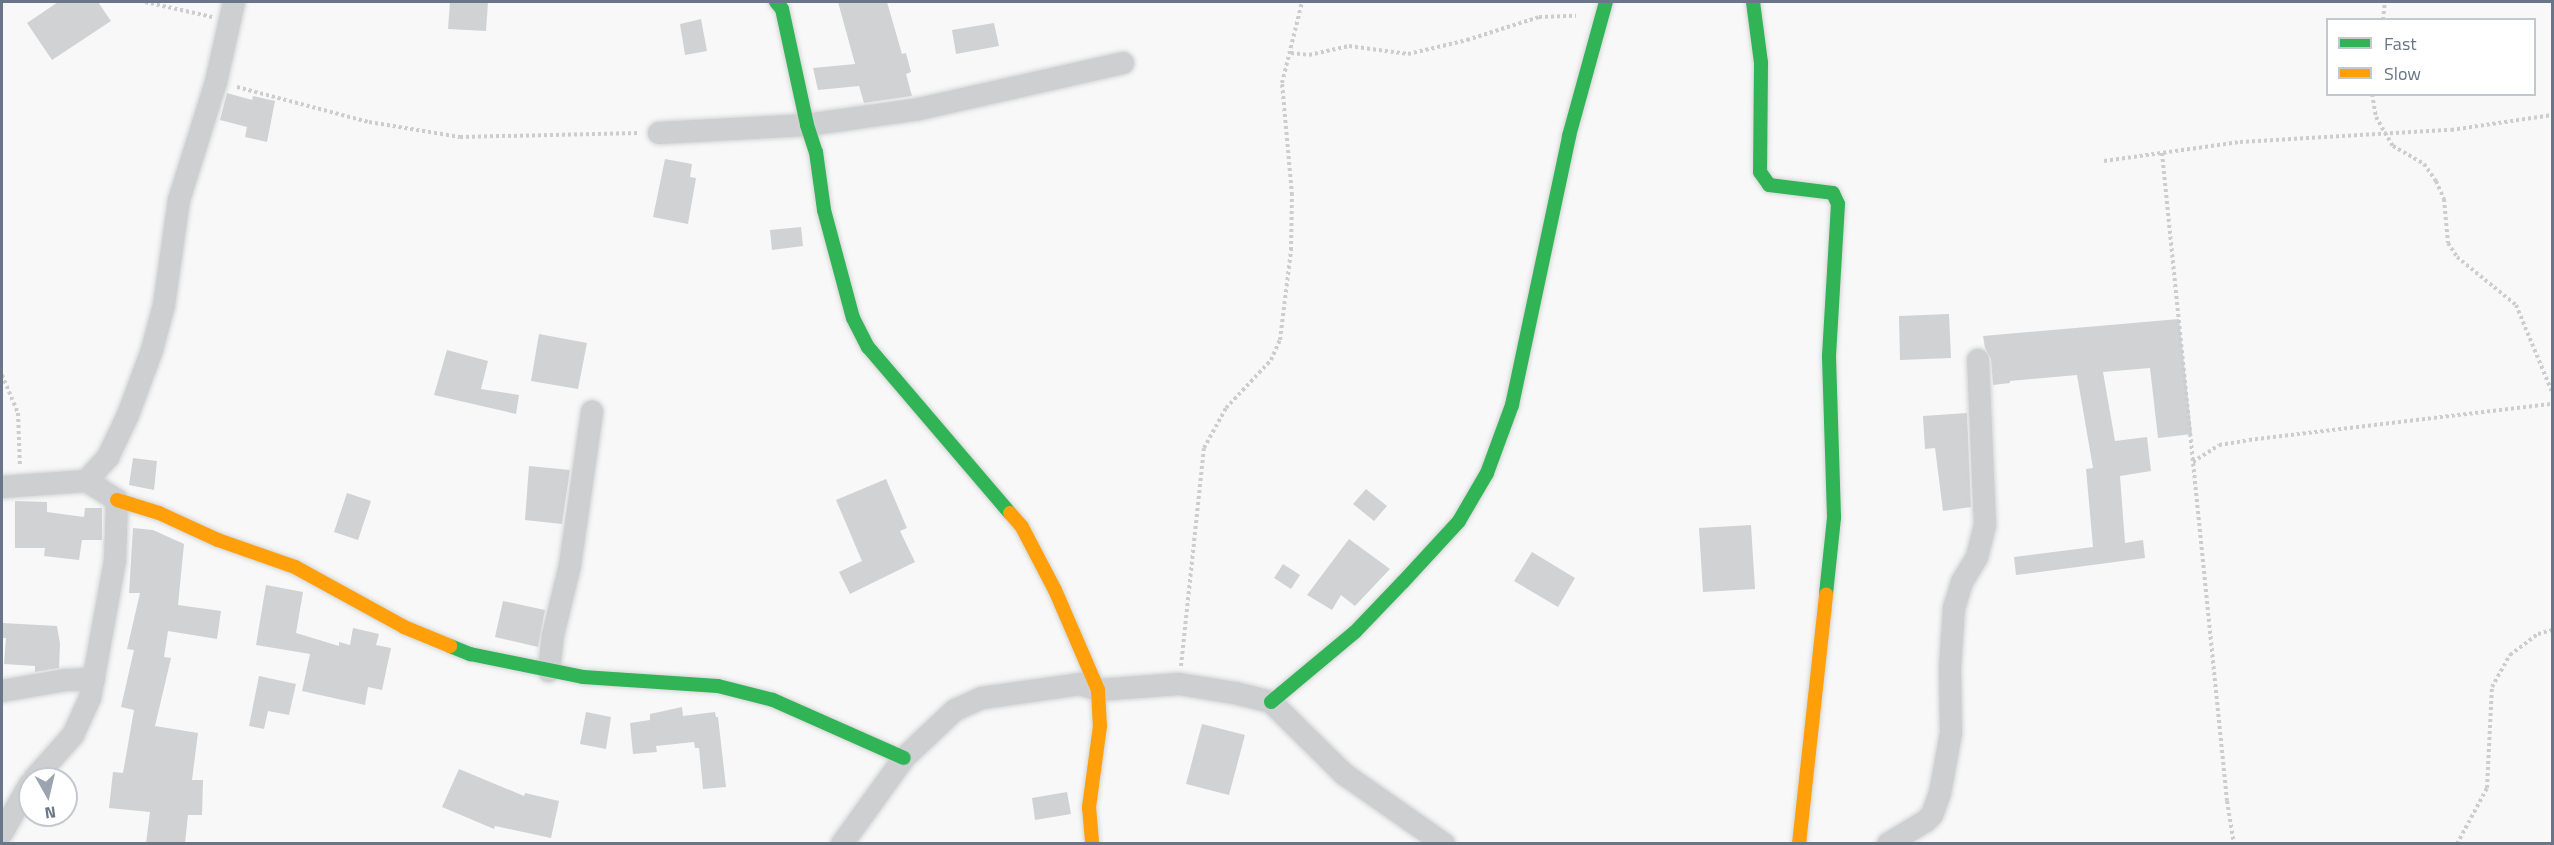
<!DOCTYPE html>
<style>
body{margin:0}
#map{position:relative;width:2554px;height:845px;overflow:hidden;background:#f8f8f8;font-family:"Titillium Web",sans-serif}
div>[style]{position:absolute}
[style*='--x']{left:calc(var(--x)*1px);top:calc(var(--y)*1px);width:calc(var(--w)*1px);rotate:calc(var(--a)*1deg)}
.building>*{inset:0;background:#d0d2d3}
.path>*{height:4px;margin-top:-2px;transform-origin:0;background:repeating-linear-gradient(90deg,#cccdce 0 3px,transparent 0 6px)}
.roads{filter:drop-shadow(0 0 2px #d4d5d6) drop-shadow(0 0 2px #d4d5d6)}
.street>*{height:22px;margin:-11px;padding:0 11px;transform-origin:11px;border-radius:11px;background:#cecfd1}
.fast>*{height:14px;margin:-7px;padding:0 7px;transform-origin:7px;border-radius:7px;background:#30b455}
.slow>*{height:14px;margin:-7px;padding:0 7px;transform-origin:7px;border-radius:7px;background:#ff9f0a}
span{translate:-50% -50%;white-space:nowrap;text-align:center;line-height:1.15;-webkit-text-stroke:6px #fff;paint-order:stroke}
.frame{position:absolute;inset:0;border:3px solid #697687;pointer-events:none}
.legend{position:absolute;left:2326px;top:18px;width:210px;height:78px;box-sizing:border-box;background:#fff;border:2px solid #c3c8cf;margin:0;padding:8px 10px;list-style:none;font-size:18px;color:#697687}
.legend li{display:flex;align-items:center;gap:12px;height:30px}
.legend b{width:30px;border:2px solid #c3c8cf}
.north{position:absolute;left:18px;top:767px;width:60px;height:60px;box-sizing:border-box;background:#fff;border:2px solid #c3c8cf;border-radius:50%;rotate:172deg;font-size:16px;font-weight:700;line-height:24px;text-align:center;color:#697687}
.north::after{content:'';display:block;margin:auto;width:21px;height:27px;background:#9ba4af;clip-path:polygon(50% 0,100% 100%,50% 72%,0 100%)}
</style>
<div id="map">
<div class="building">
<div style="clip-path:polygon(58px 2px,98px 2px,111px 21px,52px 60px,27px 23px)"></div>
<div style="clip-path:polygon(450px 2px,488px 2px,486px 31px,448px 29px)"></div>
<div style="clip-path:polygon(838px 2px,887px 2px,902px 54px,906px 53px,911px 72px,906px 74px,912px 96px,864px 103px,859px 86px,818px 90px,813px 68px,855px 64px)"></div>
<div style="clip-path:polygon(701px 19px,707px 51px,685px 55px,680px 24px)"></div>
<div style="clip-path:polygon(994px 23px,999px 46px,956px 54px,952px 30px)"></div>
<div style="clip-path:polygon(227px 93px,252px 100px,253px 96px,275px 101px,267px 142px,245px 137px,247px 127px,220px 120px)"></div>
<div style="clip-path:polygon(665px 159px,692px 164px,690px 177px,696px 178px,688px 224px,653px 217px)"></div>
<div style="clip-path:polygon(801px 227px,803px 246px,772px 250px,770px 230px)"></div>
<div style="clip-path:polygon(1949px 314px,1951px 358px,1900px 360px,1899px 316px)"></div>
<div style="clip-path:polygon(2179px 319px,2192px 434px,2158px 438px,2150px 368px,2103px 372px,2115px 441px,2147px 437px,2151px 471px,2120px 476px,2125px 543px,2143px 540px,2145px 558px,2016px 575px,2014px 557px,2093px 547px,2086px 469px,2093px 468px,2077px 375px,2010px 381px,2010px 383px,1993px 385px,1991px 359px,1985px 348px,1983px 336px)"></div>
<div style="clip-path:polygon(539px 334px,587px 343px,578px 389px,531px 381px)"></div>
<div style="clip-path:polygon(447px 350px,488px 361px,481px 389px,519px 395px,516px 414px,434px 395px)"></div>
<div style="clip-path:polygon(1967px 413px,1971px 507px,1943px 511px,1935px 448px,1925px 449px,1923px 416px)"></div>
<div style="clip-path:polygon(133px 458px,157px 461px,154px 490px,129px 485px)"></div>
<div style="clip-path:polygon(529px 466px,570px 470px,562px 524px,525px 520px)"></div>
<div style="clip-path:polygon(886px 479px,907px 528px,900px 531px,915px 562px,850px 594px,839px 572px,862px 561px,836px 500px)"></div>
<div style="clip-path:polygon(1366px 489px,1387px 506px,1374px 521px,1353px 504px)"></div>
<div style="clip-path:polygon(347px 493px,371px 501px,358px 540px,334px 532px)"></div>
<div style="clip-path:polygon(15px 501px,47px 502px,47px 512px,84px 517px,85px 508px,102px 508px,102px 540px,82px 540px,79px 560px,44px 556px,45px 548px,15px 548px)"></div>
<div style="clip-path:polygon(1751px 525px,1755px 589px,1703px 592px,1699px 528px)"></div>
<div style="clip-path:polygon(133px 528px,153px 530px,184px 544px,178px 605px,221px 611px,217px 639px,168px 631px,164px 657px,171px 658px,155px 726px,198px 733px,192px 780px,203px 780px,202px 815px,188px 815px,185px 843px,146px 843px,150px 812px,109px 808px,113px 772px,123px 773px,134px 710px,121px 707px,134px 650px,127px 649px,140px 593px,129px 593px)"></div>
<div style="clip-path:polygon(1349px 539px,1390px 569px,1355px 606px,1341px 595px,1332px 610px,1307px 595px)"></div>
<div style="clip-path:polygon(1532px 552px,1575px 578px,1558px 607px,1514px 581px)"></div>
<div style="clip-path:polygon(1283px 564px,1300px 575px,1291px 589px,1274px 578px)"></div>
<div style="clip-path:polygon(266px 585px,303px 592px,296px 633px,339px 646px,339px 642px,350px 645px,353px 628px,379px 634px,376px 645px,391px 648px,382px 690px,368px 687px,365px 705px,302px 691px,310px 654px,256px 645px)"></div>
<div style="clip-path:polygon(503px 601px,545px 610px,538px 647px,495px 637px)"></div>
<div style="clip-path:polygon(2px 623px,57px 626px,60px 644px,59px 668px,35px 672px,35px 666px,4px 664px,6px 638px,2px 638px)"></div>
<div style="clip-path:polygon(259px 676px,296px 684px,289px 715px,268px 711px,264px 729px,249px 726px)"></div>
<div style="clip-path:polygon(682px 707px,683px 716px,715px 712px,716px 717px,718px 717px,726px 787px,703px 789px,699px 748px,695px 748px,694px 742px,656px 746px,657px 752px,633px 754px,630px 723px,650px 720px,650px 714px)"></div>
<div style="clip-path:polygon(586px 712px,611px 717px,606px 749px,580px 744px)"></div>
<div style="clip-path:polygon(1202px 724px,1245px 735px,1229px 795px,1186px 784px)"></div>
<div style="clip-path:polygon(459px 769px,524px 796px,525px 793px,559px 801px,551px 838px,495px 826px,494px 829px,442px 807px)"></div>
<div style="clip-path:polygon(1067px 792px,1071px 814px,1035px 820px,1032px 798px)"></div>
</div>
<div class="path">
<div style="--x:145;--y:2;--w:69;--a:12.6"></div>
<div style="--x:2383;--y:20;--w:18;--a:-84"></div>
<div style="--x:1291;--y:53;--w:18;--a:6"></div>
<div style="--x:1309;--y:55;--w:41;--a:-12.7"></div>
<div style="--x:1349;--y:46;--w:60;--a:7.7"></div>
<div style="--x:1408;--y:54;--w:61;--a:-13.3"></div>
<div style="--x:1467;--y:40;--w:76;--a:-17.7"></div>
<div style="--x:1539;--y:17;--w:37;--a:-2"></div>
<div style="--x:237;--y:87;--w:137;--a:14.9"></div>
<div style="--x:369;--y:122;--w:92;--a:9.4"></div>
<div style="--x:460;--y:137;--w:180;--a:-1.3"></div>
<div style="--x:2372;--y:94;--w:23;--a:80"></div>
<div style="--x:2376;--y:117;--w:34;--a:60"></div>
<div style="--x:2393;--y:146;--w:36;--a:30"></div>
<div style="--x:2424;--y:164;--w:21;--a:55"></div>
<div style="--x:2436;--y:181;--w:20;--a:66"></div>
<div style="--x:2444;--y:199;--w:44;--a:84.8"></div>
<div style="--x:2448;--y:243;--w:17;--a:57"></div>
<div style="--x:2457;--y:257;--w:76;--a:39.1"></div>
<div style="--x:2516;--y:305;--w:94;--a:67.5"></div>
<div style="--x:2162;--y:153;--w:651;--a:84.27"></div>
<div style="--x:2227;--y:801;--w:44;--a:80.8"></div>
<div style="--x:2104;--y:161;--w:137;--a:-8"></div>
<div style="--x:2240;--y:142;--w:211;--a:-3.3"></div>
<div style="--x:2451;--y:130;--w:102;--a:-8.4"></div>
<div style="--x:2;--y:375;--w:41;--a:67.2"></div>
<div style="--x:18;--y:413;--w:54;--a:87.9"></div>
<div style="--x:2193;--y:462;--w:31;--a:-33"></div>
<div style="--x:2219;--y:445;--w:30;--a:-9"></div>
<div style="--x:2249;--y:440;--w:305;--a:-6.8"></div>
<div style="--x:1181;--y:666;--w:219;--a:-84"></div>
<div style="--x:1204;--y:448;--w:46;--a:-61.2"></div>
<div style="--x:1226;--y:408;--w:66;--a:-46.8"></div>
<div style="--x:1271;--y:360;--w:22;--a:-66"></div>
<div style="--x:1280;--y:340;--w:91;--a:-83"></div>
<div style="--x:1291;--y:250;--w:55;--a:-89"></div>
<div style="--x:1292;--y:195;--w:112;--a:-95.1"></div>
<div style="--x:1282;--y:83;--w:83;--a:-76.1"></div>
<div style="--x:2457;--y:844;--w:64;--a:-61.8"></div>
<div style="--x:2487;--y:788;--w:101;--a:-87.2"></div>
<div style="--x:2492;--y:687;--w:37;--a:-61"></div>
<div style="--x:2510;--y:655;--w:35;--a:-37"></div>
<div style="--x:2538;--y:634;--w:15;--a:-16"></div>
</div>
<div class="roads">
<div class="street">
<div style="--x:659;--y:133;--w:148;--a:-3.1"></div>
<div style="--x:807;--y:125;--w:113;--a:-8.1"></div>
<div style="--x:919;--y:109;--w:209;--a:-12.7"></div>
<div style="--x:2;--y:487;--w:84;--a:-4.1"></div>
<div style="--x:86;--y:481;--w:33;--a:-47"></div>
<div style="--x:108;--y:457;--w:47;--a:-64.5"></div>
<div style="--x:128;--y:415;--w:69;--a:-69.7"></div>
<div style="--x:152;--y:350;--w:47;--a:-75.1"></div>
<div style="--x:164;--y:305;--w:106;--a:-81.9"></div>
<div style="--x:179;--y:200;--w:124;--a:-72.6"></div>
<div style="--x:216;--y:82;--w:82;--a:-77.3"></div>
<div style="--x:549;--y:671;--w:36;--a:-84"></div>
<div style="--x:553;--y:635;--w:72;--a:-76.3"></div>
<div style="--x:570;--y:565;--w:155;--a:-81.8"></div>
<div style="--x:2;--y:691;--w:65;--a:-9.8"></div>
<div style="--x:66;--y:680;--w:28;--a:-2"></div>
<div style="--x:34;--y:779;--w:59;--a:-48.4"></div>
<div style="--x:73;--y:735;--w:41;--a:-65.3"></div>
<div style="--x:90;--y:698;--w:139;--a:-79.7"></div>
<div style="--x:115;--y:561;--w:61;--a:-88.1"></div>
<div style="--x:117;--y:500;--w:36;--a:-148"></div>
<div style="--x:2;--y:833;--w:56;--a:-60.3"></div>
<div style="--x:842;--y:844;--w:106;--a:-54.2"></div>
<div style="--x:904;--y:758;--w:70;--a:-43.3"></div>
<div style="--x:955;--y:710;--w:30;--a:-24"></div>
<div style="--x:982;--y:698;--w:99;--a:-8.1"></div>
<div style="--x:1080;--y:684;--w:19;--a:18"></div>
<div style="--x:1098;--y:690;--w:81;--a:-4.2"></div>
<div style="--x:1179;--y:684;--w:57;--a:9.1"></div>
<div style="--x:1235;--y:693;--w:37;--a:14"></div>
<div style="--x:1271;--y:702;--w:103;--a:44.6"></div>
<div style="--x:1344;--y:774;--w:122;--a:35"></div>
<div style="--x:1888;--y:844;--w:44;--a:-31.2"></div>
<div style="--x:1926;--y:821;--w:8;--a:-45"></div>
<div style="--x:1932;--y:815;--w:23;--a:-70"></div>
<div style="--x:1940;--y:793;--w:61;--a:-79.6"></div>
<div style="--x:1951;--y:733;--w:65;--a:-90.9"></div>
<div style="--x:1950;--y:668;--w:60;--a:-86.2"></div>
<div style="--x:1954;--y:608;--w:27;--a:-73"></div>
<div style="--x:1962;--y:582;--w:29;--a:-59"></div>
<div style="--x:1977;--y:557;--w:33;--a:-76"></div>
<div style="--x:1985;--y:525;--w:165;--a:-92.4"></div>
</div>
<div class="fast">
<div style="--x:776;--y:2;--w:9;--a:49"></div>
<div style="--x:782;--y:9;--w:119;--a:77.8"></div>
<div style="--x:807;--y:125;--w:28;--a:72"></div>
<div style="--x:816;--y:152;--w:59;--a:82.1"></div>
<div style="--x:824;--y:210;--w:112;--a:75"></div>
<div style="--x:853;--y:318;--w:33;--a:63"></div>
<div style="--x:868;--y:347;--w:218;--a:49.5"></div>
<div style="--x:1753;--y:2;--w:62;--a:82.5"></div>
<div style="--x:1761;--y:63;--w:109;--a:90.5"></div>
<div style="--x:1760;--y:172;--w:16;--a:55"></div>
<div style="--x:1769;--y:185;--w:64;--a:7.1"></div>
<div style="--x:1833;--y:193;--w:12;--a:66"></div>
<div style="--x:1838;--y:204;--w:153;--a:93.4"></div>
<div style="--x:1829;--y:357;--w:161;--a:88.2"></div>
<div style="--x:1834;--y:518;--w:76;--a:96"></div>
<div style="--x:450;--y:646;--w:22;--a:22"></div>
<div style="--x:470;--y:654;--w:115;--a:11.5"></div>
<div style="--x:583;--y:677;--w:135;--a:3.8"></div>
<div style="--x:718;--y:686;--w:57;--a:14.3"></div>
<div style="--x:773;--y:700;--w:143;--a:23.9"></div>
<div style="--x:1271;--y:702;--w:109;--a:-39.8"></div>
<div style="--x:1355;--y:632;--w:69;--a:-46.2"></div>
<div style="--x:1403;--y:582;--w:83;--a:-47.4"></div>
<div style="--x:1459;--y:521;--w:56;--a:-59.7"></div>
<div style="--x:1487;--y:473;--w:72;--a:-69.8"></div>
<div style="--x:1512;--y:405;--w:275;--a:-78"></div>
<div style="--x:1569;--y:136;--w:139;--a:-74.6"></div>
</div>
<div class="slow">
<div style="--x:117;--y:500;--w:44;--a:17.2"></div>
<div style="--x:159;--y:513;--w:65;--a:24.6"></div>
<div style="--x:218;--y:540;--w:82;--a:19.3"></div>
<div style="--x:295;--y:567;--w:124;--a:28.8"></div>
<div style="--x:404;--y:627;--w:50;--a:22.4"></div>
<div style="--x:1010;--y:513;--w:18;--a:49"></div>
<div style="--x:1022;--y:527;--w:71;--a:62.4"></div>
<div style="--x:1055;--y:590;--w:109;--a:66.7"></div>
<div style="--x:1098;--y:690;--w:36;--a:87"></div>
<div style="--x:1100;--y:726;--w:82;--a:97.7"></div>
<div style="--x:1089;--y:807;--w:37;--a:85"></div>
<div style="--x:1799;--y:844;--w:251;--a:-83.8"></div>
</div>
</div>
<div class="frame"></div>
<ul class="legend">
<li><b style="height:8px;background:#30b455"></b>Fast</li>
<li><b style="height:8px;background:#ff9f0a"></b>Slow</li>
</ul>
<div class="north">N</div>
</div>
